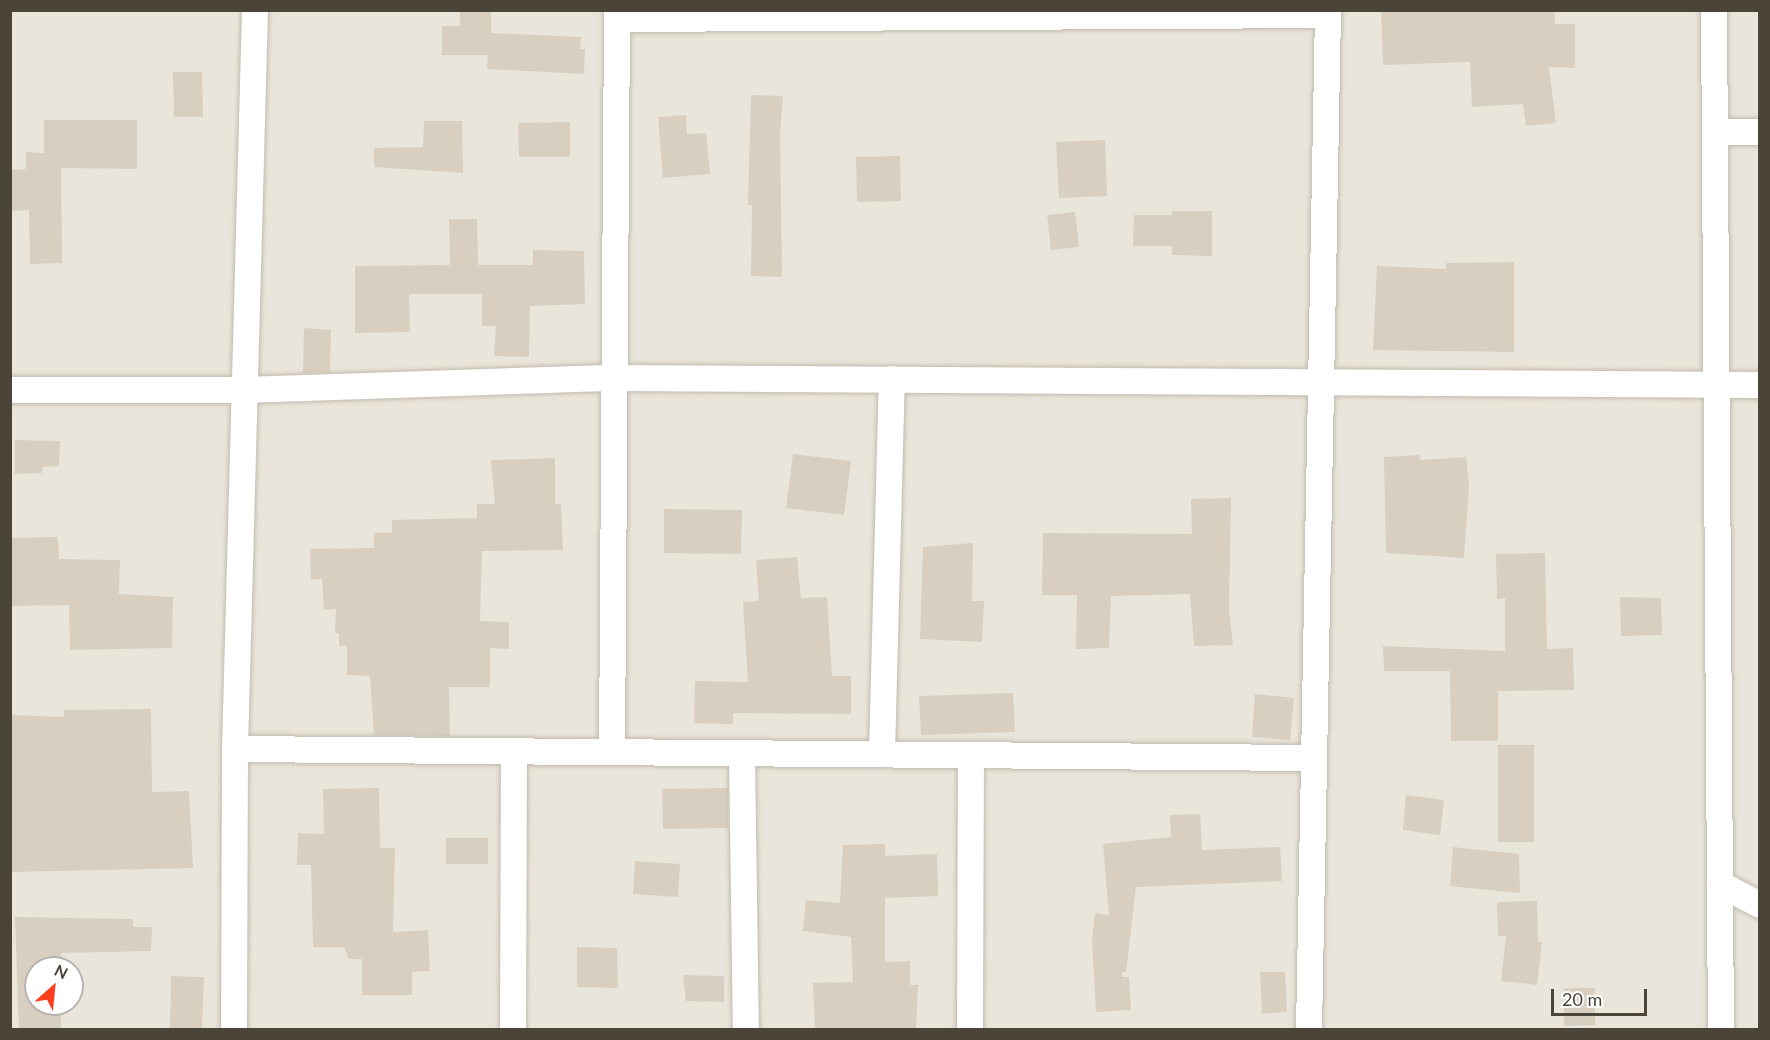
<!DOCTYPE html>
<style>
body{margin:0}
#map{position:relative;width:1770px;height:1040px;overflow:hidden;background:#f6f3ec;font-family:Lato,sans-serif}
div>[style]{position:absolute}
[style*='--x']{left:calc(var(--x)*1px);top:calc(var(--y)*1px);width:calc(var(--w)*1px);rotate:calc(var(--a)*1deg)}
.residential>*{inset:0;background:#eae5da}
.building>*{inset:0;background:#d8cfc1}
.roads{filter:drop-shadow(0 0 2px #c2bbae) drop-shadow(0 0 2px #c2bbae)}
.street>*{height:26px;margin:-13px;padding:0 13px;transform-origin:13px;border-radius:13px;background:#fff}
span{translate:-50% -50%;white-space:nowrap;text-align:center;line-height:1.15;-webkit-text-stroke:4.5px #fff;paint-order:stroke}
.frame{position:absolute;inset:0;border:12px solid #4b4439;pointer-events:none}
.north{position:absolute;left:24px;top:956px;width:60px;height:60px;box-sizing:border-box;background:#fff;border:2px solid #b7b4b0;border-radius:50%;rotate:27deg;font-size:16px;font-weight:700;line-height:24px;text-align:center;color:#4b4439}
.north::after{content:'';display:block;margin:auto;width:21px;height:27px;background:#fc3f1d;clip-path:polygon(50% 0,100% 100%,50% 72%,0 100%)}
.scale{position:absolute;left:1551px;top:989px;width:96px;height:27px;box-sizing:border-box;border:3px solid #4b4439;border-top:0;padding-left:8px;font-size:18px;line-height:21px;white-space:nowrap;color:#4b4439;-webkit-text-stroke:4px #fff;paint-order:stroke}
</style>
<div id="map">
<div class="residential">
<div style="clip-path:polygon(evenodd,10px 11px,1759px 11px,1759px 1029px,11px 1029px,10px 11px,36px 968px,72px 968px,72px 1004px,36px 1004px,36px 968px)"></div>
</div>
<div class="building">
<div style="clip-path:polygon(460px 10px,491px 10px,491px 33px,581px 37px,580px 49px,585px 49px,584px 74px,487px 69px,488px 55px,442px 55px,442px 26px,460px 26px)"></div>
<div style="clip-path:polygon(1381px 10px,1554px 10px,1555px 24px,1575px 24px,1575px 68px,1549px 67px,1556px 123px,1526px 126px,1523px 104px,1472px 107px,1470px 62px,1383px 65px)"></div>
<div style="clip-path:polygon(173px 72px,202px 72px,203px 117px,174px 117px)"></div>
<div style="clip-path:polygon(751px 95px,783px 96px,780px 134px,782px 277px,751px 276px,752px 205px,748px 205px)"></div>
<div style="clip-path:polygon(686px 115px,687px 134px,706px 133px,710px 174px,663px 178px,658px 117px)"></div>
<div style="clip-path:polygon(44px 120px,137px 120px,137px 169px,61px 168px,62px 263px,30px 264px,29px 210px,10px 211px,10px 170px,26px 169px,26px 152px,44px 153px)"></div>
<div style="clip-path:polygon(424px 121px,462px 121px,463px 173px,374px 167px,374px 148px,423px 147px)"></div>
<div style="clip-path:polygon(570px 122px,570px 157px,519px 157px,518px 123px)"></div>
<div style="clip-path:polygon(1105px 140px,1107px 196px,1059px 198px,1056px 142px)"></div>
<div style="clip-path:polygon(900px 156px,901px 201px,857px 202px,856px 157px)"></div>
<div style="clip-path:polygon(1172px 211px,1212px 211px,1212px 256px,1172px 255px,1172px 246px,1133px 246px,1134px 215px,1172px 215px)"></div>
<div style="clip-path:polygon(1075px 212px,1079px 247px,1051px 250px,1047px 215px)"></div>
<div style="clip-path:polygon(449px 219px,477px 219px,478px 265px,533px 265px,533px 250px,584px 251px,585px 304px,530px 306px,529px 357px,494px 356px,496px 326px,482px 326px,482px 294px,409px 294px,410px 332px,355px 333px,355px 266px,450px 265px)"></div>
<div style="clip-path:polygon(1514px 262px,1514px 352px,1373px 350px,1377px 266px,1446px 269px,1446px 263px)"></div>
<div style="clip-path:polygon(304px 328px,331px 330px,330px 372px,303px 373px)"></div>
<div style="clip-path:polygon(15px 440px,60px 441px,59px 466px,42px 467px,42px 473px,15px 474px)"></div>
<div style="clip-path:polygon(793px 454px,851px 461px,844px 515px,786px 508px)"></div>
<div style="clip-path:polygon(1419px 455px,1420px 460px,1466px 457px,1469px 486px,1464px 558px,1386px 553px,1384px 457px)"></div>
<div style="clip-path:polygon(555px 458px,555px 504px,561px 504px,563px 550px,482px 551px,480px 621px,509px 622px,509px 649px,490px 648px,490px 687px,449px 687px,450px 736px,374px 735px,370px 676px,347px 675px,347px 646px,339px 646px,339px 633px,335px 633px,336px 609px,324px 610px,322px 579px,311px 579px,310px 549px,374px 548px,374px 533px,392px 533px,392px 520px,477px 518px,477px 504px,495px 504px,491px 460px)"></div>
<div style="clip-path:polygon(1231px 498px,1229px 609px,1233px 645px,1194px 646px,1190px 594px,1111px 596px,1109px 648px,1076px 649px,1077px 595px,1042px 595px,1043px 533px,1192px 534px,1191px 499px)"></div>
<div style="clip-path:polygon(664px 509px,742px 510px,741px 554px,664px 553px)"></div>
<div style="clip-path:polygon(58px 537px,59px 559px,120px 560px,119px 594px,173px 597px,172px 648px,70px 650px,69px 605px,10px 606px,10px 538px)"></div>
<div style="clip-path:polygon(973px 543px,972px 601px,984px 601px,982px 642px,920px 639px,923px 547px)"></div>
<div style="clip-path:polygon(1545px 553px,1547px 649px,1573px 648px,1574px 690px,1498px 691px,1498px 741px,1451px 741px,1450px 671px,1384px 671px,1383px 646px,1505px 651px,1505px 598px,1497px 599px,1496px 554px)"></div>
<div style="clip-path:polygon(797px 557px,801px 598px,827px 597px,832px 676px,851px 676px,851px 714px,733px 713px,733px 724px,694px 723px,695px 681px,748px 682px,743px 602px,759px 601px,756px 560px)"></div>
<div style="clip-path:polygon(1620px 597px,1661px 598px,1662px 635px,1621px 636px)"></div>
<div style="clip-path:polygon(1013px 693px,1015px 732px,921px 735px,919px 696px)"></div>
<div style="clip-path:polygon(1255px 694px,1294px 698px,1290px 740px,1252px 737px)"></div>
<div style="clip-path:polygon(151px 709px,152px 792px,189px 791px,193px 868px,10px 872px,10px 715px,64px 717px,64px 710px)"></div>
<div style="clip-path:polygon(1498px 745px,1534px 745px,1534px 842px,1498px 842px)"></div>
<div style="clip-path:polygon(379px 788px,380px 848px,395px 848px,393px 932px,428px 930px,430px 971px,412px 972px,412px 995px,362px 995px,362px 959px,349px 959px,344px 947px,313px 947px,311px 865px,297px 865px,298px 833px,324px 834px,323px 789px)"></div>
<div style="clip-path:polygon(728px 788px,728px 828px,663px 829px,662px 789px)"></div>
<div style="clip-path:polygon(1406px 795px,1444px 800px,1440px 835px,1403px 830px)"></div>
<div style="clip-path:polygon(1200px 814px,1202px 850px,1280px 847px,1282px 881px,1136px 887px,1126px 972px,1122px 972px,1122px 977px,1129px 977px,1131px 1010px,1096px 1012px,1092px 940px,1095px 913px,1109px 915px,1103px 844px,1171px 837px,1170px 815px)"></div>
<div style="clip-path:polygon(446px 838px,488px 838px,488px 864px,446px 864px)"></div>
<div style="clip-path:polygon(885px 844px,885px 856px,937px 854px,938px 896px,885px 898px,885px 962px,910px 961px,910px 985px,918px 985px,916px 1029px,815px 1029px,813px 983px,853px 982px,851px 937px,803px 931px,806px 900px,840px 903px,843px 845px)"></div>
<div style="clip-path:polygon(1453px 847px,1519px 854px,1520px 893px,1450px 886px)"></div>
<div style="clip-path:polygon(635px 861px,680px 864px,678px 897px,633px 894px)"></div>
<div style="clip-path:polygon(1537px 901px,1538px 942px,1542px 942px,1537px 985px,1501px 981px,1506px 936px,1498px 936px,1497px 902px)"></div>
<div style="clip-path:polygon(15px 917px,133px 919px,133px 927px,152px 927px,151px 951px,61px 953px,61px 968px,36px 968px,36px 1004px,61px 1004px,61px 1029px,19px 1029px)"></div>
<div style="clip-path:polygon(577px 947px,617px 948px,618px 988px,577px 987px)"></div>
<div style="clip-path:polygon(1260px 972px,1285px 972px,1287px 1012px,1262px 1014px)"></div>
<div style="clip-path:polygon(683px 975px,724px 976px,724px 1002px,686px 1001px)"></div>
<div style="clip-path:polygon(171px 976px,204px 977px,202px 1029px,170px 1029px)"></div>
<div style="clip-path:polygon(1564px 988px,1595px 988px,1595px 1025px,1564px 1026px)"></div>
</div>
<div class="roads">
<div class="street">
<div style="--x:1714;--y:10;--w:1020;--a:89.61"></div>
<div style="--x:617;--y:19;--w:711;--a:-0.32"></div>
<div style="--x:1715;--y:132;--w:45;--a:0"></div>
<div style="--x:10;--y:390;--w:234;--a:0"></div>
<div style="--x:244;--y:390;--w:371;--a:-1.9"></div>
<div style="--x:615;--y:378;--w:1145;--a:0.35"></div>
<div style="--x:235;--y:749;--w:1078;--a:0.48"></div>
<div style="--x:612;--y:752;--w:742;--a:-89.61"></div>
<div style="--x:742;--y:753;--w:277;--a:89.2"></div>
<div style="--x:882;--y:754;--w:375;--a:-88.5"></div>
<div style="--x:1720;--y:884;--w:45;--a:27.7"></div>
<div style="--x:234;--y:1030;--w:281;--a:-89.8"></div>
<div style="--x:235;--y:749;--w:739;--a:-88.45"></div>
<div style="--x:513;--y:1030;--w:279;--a:-89.8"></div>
<div style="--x:970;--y:1030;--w:275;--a:-89.8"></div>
<div style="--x:1309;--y:1030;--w:1020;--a:-88.93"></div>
</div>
</div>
<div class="frame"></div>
<div class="north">N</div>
<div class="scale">20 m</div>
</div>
